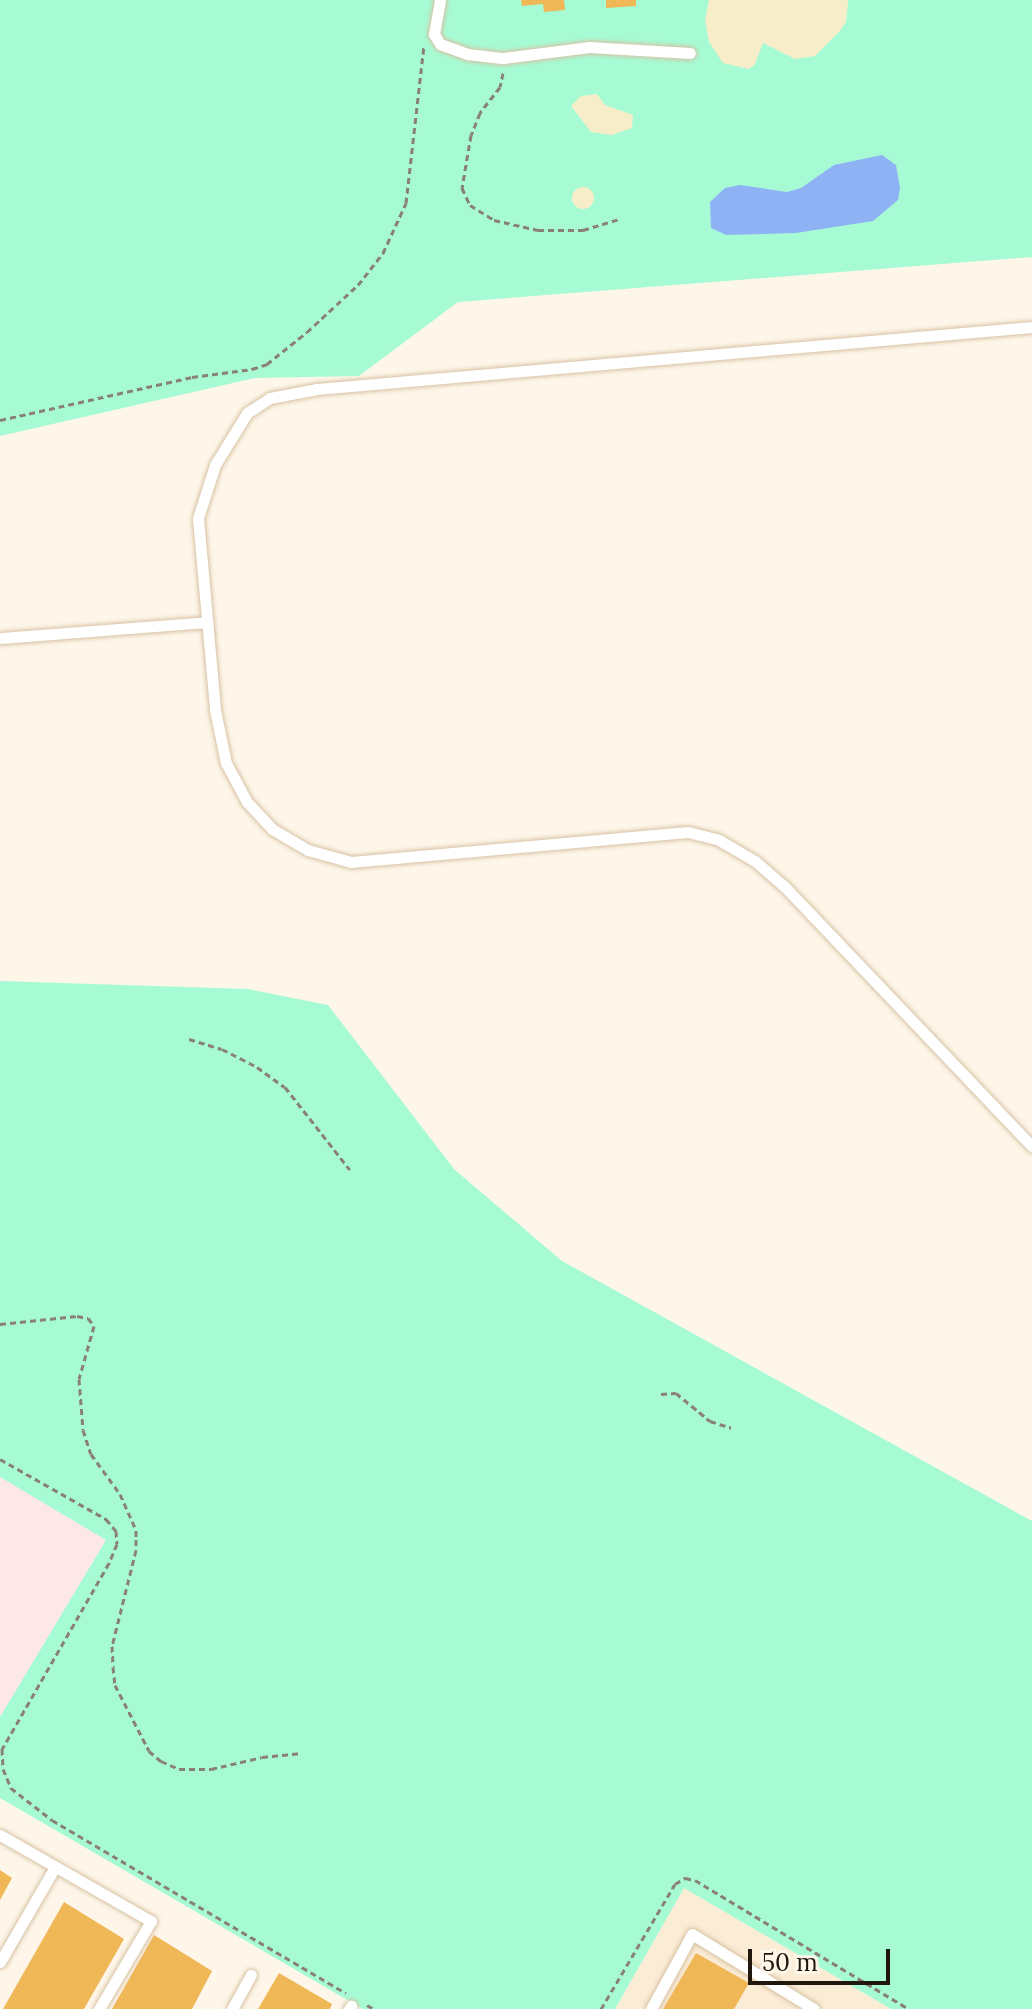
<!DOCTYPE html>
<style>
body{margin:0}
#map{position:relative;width:1032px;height:2009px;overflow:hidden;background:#fef6e9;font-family:Lora,serif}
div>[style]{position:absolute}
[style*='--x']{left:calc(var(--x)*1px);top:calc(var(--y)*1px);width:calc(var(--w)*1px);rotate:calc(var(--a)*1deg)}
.built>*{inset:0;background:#fbecd5}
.industrial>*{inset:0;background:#fde7e8}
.green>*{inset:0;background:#a6fbd4}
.sand>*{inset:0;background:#f7edc8}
.round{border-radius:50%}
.water>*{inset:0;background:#8fb2f5}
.building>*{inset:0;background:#f0b757}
.path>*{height:3px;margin-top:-1.5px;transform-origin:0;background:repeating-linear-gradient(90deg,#898175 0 6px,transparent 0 10px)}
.roads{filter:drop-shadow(0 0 2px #d7c2a4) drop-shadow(0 0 2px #d7c2a4)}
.lane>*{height:11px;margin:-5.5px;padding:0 5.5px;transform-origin:5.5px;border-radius:5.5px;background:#fff}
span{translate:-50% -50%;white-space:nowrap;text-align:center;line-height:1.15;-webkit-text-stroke:8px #fef6e9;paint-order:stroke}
.scale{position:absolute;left:748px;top:1949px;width:142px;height:36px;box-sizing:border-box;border:4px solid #20180d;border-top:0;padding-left:10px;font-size:24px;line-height:28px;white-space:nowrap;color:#20180d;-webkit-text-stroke:6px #fef6e9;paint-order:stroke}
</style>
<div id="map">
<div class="built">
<div style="clip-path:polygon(684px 1888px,891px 2009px,615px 2009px)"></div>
</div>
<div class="industrial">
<div style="clip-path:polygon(0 1477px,107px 1539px,0 1717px)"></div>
</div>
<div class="green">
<div style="clip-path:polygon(0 0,1032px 0,1032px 257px,458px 302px,359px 376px,255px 378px,0 436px)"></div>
<div style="clip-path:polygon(0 981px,248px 989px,328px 1005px,454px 1169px,562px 1261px,1032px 1521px,1032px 2009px,891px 2009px,684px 1888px,615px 2009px,363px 2009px,0 1798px,0 1717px,106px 1540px,0 1477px)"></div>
</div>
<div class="sand">
<div style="clip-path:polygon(709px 0,848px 0,848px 3px,846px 22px,839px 32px,815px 56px,795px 59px,763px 43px,755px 64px,749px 69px,723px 63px,709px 42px,705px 20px)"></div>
<div style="clip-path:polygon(597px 94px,605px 105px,633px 115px,632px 128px,612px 135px,591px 132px,571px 106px,581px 96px)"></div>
<div class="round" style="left:572px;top:187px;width:22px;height:22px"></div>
</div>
<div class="water">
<div style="clip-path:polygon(882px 155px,896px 165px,900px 188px,898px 200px,873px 221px,796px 233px,726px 235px,711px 228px,710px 202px,725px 188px,740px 185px,787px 192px,801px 188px,834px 165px)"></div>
</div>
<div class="building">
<div style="clip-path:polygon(521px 0,564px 0,565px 10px,544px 12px,543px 4px,522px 6px)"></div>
<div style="clip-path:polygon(606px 0,636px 0,636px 6px,606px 8px)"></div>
<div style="clip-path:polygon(0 1870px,12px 1878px,0 1900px)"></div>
<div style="clip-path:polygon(64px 1902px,124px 1939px,84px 2009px,3px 2009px)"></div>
<div style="clip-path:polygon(154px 1935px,212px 1971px,192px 2009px,112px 2009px)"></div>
<div style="clip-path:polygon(696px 1953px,749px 1983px,734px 2009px,663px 2009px)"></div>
<div style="clip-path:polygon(279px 1973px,332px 2004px,330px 2009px,258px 2009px)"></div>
</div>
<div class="path">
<div style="--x:503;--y:73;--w:14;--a:102"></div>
<div style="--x:500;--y:87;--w:33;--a:128"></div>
<div style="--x:480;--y:113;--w:24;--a:112"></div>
<div style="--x:471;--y:135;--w:54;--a:99.6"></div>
<div style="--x:462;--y:188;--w:19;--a:65"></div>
<div style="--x:470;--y:205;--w:28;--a:32"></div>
<div style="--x:494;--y:220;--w:45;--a:12.8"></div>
<div style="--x:538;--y:230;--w:45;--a:0"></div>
<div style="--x:583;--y:230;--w:39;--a:-17"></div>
<div style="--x:0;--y:420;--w:197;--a:-12.6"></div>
<div style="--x:192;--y:377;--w:61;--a:-7.6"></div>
<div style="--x:252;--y:369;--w:16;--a:-18"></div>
<div style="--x:267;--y:364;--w:51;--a:-38.7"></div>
<div style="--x:307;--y:332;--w:69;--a:-42.7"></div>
<div style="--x:358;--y:285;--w:41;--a:-52"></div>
<div style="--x:383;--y:253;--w:55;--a:-65.3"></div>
<div style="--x:406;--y:203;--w:158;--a:-83.5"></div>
<div style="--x:189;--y:1039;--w:34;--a:17"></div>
<div style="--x:222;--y:1049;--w:39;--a:27"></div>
<div style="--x:257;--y:1067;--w:34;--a:36"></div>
<div style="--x:285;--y:1087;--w:105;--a:51.9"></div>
<div style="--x:0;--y:1324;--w:77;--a:-5.9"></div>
<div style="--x:77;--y:1316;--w:11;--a:10"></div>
<div style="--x:88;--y:1318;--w:10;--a:53"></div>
<div style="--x:94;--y:1326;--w:55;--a:105.8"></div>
<div style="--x:79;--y:1379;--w:51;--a:85.5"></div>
<div style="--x:83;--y:1430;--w:25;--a:72"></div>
<div style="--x:91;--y:1454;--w:49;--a:54.1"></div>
<div style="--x:120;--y:1494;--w:39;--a:66"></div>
<div style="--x:136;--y:1530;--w:20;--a:90"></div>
<div style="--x:136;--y:1550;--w:99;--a:104"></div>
<div style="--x:112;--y:1646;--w:21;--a:87"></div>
<div style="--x:113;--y:1667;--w:18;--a:84"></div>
<div style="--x:115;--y:1685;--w:74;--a:62.7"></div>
<div style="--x:149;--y:1751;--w:16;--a:40"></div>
<div style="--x:161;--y:1761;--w:20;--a:24"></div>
<div style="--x:179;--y:1769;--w:32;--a:0"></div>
<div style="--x:211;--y:1769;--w:52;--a:-13.2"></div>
<div style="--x:262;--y:1757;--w:40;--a:-5.7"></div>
<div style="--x:661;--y:1394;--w:15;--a:-4"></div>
<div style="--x:676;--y:1393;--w:44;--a:39.5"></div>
<div style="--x:710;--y:1421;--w:22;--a:18"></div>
<div style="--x:0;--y:1459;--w:122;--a:29.5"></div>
<div style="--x:106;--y:1519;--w:16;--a:50"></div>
<div style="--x:116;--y:1531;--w:13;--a:86"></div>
<div style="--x:117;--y:1544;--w:21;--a:113"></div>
<div style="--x:109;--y:1563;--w:215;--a:119.9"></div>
<div style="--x:2;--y:1749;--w:20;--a:87"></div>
<div style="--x:3;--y:1769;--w:21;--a:67"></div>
<div style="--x:11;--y:1788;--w:52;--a:38"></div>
<div style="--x:52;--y:1820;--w:341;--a:30.5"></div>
<div style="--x:367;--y:2005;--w:8;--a:30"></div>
<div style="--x:601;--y:2009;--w:145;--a:-59.4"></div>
<div style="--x:675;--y:1884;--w:12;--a:-31"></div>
<div style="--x:685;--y:1878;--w:10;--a:11"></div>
<div style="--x:695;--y:1880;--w:250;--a:31.1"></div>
</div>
<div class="roads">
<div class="lane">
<div style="--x:440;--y:0;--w:35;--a:100"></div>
<div style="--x:434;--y:34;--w:12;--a:59"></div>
<div style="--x:440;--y:44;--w:30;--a:20"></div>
<div style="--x:468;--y:54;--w:35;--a:7"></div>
<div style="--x:503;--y:58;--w:87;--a:-7.3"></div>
<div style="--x:589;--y:47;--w:101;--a:3.4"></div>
<div style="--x:1032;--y:327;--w:718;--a:175.04"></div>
<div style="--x:317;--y:389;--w:48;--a:169.2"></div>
<div style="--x:270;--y:398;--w:27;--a:147"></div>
<div style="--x:247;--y:413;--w:61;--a:121.6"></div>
<div style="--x:215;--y:465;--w:56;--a:107.8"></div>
<div style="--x:198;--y:518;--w:193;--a:84.9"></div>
<div style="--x:215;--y:710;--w:54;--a:78.3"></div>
<div style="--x:226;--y:763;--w:44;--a:61.7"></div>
<div style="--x:247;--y:802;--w:37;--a:47"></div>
<div style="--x:272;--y:829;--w:42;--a:30.3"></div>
<div style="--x:308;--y:850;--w:45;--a:15.6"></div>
<div style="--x:351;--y:862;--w:338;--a:-5.1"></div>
<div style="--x:688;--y:832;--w:32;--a:14"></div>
<div style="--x:719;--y:840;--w:42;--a:30.3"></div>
<div style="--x:755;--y:861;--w:38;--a:41"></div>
<div style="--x:784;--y:886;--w:359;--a:46.4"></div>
<div style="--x:0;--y:638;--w:208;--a:-4.4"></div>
<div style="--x:0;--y:1835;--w:174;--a:29.7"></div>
<div style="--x:151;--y:1921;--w:102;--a:120.6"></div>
<div style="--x:0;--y:1962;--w:110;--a:-59.9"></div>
<div style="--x:232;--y:2009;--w:39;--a:-61"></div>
<div style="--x:349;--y:2009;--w:4;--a:-56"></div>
<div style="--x:651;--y:2009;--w:85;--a:-61.3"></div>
<div style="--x:692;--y:1934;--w:143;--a:31.6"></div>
</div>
</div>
<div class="scale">50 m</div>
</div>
